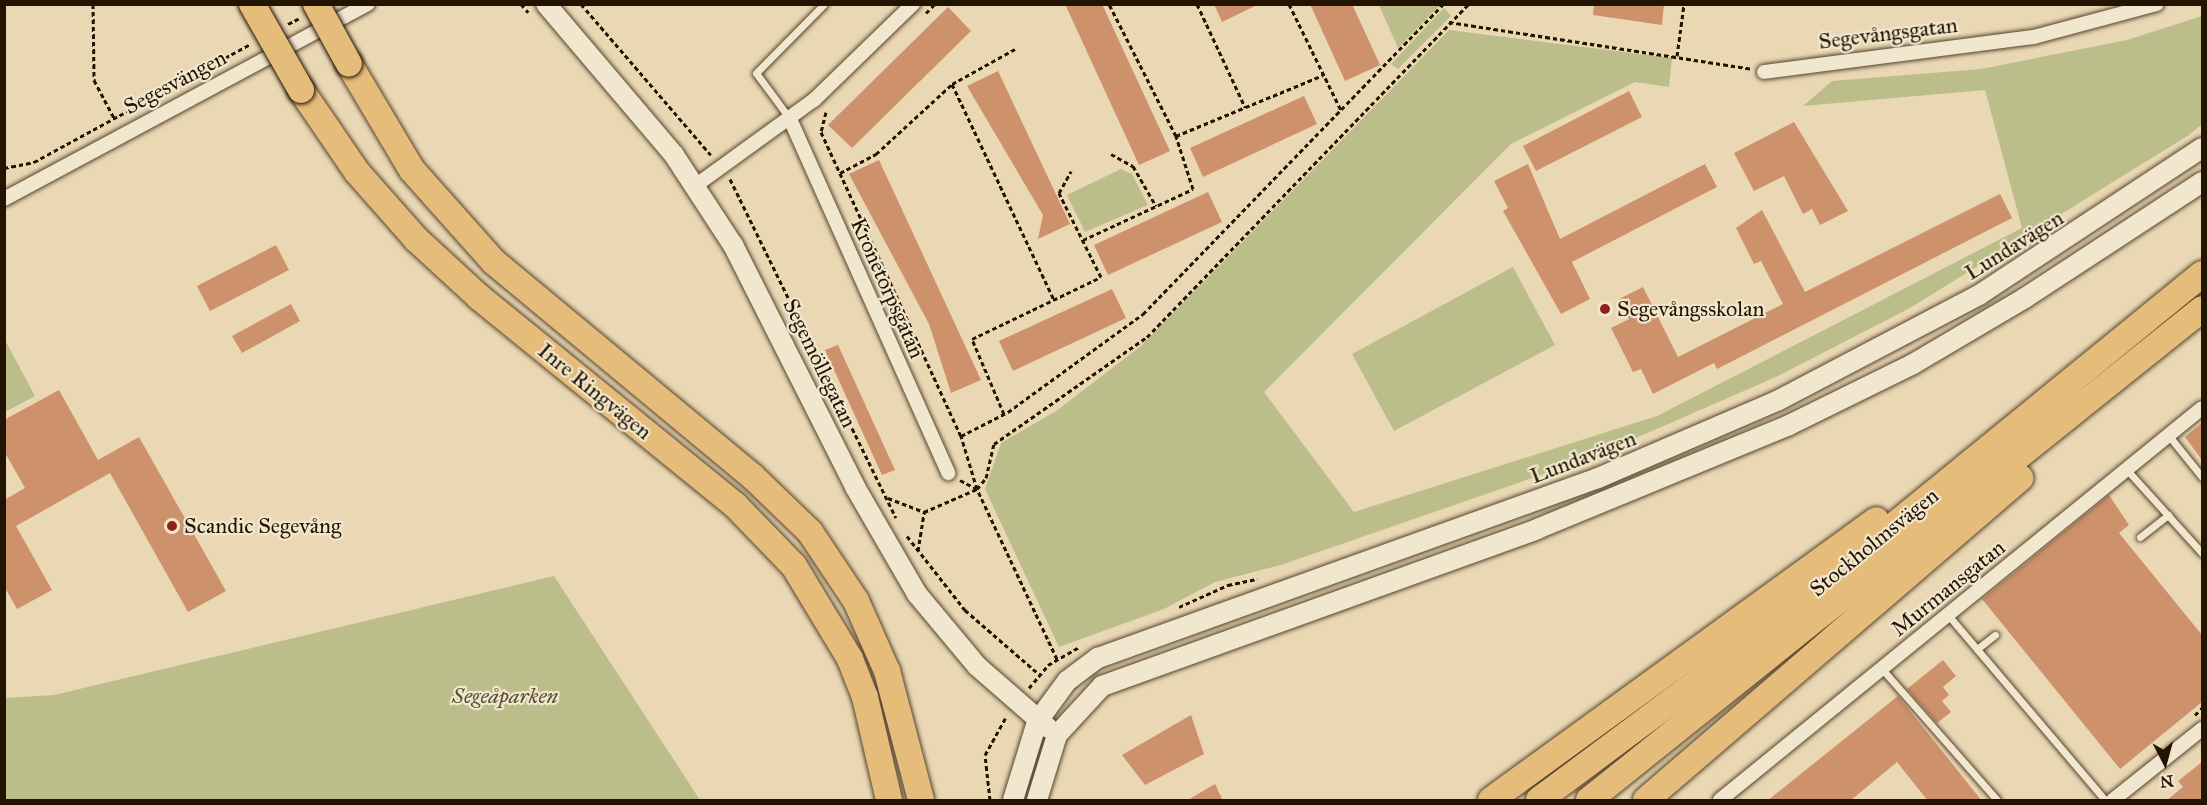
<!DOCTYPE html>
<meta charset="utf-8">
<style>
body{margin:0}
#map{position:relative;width:2207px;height:805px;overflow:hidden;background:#ead8b4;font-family:"IM FELL Great Primer",serif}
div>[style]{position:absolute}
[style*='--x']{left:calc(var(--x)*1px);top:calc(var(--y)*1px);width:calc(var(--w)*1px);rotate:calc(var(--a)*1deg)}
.green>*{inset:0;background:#bbbe8a}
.building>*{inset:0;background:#cd916b}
.path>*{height:3px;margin-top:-1.5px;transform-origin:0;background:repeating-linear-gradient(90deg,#231301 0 4.5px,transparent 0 7.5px)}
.roads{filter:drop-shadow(0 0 2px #55442e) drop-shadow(0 0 2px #55442e)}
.lane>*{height:7px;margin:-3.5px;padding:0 3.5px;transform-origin:3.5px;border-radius:3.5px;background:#f1e6ce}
.street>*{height:14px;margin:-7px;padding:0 7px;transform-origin:7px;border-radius:7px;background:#f1e6ce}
.secondary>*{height:20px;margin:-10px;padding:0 10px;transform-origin:10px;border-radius:10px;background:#f1e6ce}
.highway>*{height:26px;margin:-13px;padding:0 13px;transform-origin:13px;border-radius:13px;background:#e5bc7a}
.bridges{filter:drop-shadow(0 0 2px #231301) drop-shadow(0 0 2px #231301)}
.highway-bridge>*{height:26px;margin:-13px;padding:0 13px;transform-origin:13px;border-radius:13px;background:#e5bc7a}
.dots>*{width:16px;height:16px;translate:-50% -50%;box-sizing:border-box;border:3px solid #f1e6ce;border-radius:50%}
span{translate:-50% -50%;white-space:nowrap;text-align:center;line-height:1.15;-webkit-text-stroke:4.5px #f1e6ce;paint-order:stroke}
.street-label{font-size:22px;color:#231301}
.poi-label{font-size:22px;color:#231301}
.left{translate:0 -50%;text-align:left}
.park-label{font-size:22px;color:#584f31;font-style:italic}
.frame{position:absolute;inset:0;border:6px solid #231301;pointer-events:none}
.north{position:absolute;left:2135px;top:733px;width:60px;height:60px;-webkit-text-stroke:4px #f1e6ce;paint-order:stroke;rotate:174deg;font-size:16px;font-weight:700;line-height:24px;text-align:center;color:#231301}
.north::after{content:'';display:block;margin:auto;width:21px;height:27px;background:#231301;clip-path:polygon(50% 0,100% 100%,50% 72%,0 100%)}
</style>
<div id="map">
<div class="green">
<div style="clip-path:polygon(1379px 5px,1440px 5px,1398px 48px)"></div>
<div style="clip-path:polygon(1444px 8px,1451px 16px,1398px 69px,1391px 64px)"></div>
<div style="clip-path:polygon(2202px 16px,2202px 124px,2189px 135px,1910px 308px,1776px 377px,1590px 458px,1281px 565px,1215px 582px,1164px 609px,1059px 647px,985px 489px,1001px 443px,1056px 411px,1141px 346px,1449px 30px,1672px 58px,1669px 87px,1635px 82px,1511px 144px,1264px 392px,1354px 512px,1657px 416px,2022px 228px,1985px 90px,1803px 106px,1832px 81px,1981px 69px,2127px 40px)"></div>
<div style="clip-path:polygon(1121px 169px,1132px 174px,1148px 205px,1085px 232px,1067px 195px)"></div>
<div style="clip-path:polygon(1513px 267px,1555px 345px,1394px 431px,1352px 354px)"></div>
<div style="clip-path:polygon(5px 340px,35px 396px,5px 412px,4px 412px)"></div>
<div style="clip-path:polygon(554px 576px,700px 800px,5px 800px,5px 698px,54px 695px)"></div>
</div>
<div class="building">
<div style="clip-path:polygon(1065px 4px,1102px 4px,1170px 151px,1139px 165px)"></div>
<div style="clip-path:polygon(1214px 4px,1259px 4px,1222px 22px)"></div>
<div style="clip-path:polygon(1310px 4px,1352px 4px,1380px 65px,1345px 81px)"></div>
<div style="clip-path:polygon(1594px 4px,1664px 4px,1662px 25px,1593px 15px)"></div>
<div style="clip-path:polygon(948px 7px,971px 31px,852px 148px,828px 125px)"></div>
<div style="clip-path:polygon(998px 71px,1070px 224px,1038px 239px,1043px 215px,967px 86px)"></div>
<div style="clip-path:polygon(1629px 91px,1642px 117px,1536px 171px,1523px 146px)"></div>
<div style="clip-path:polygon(1304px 96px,1317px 124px,1203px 177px,1190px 148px)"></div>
<div style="clip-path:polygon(1794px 122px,1848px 211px,1820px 225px,1812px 209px,1803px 214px,1784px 176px,1754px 191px,1734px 153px)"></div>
<div style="clip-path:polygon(879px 160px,981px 380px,951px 393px,929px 324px,849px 174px)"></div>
<div style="clip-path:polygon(1528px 164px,1560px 239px,1705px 164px,1717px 187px,1572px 262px,1590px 299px,1561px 314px,1503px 211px,1508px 208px,1494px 181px)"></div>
<div style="clip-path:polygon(1208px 192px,1222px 222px,1108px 275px,1094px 245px)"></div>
<div style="clip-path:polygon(2000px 194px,2012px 218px,1717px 369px,1714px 363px,1653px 394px,1641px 369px,1633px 372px,1611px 328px,1629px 319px,1619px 299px,1643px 287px,1678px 357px,1783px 304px,1761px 261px,1754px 264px,1736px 228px,1762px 210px,1805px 292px)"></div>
<div style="clip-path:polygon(276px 245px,289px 270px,210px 311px,197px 286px)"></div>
<div style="clip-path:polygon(1112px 289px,1126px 318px,1013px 371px,999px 341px)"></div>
<div style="clip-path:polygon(291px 304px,300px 321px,242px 353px,232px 336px)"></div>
<div style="clip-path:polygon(838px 345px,895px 470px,882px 475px,825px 350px)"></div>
<div style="clip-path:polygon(59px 390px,98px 460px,139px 437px,226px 591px,188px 612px,110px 473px,16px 526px,52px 590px,17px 609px,4px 586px,4px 500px,25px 488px,4px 451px,4px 420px)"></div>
<div style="clip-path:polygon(2202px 423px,2202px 460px,2185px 437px)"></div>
<div style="clip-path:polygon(2109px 495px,2129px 525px,2119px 533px,2202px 635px,2202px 702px,2120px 769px,1982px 599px)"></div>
<div style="clip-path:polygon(1943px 660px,1956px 676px,1943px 687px,1949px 695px,1942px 701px,1951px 712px,1937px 723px,1907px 689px)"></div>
<div style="clip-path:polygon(1898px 696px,1982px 801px,1928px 801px,1897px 762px,1850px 801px,1767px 801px)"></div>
<div style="clip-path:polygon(1191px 715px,1204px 754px,1145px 785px,1122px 755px)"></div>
<div style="clip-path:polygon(2202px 762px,2202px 801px,2166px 801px,2183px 787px,2178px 781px)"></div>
<div style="clip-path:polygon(1215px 784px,1223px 801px,1186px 801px)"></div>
</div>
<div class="path">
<div style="--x:93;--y:4;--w:76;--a:89.2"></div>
<div style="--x:94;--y:80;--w:43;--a:62.2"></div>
<div style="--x:521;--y:4;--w:11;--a:49"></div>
<div style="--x:581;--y:4;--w:199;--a:49.3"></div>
<div style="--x:1197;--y:4;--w:114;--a:65"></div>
<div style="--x:1289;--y:4;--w:118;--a:63.9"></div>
<div style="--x:926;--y:13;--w:13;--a:-45"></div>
<div style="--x:1449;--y:22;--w:306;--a:8.8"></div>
<div style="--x:288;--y:24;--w:13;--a:-27"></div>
<div style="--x:1015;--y:49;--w:72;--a:150.9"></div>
<div style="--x:952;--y:84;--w:239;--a:64.7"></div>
<div style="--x:1677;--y:56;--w:52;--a:-82.3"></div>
<div style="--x:826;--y:112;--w:21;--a:104"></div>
<div style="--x:821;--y:132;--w:335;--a:65.3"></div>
<div style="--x:1176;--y:136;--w:159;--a:-22.5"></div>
<div style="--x:1111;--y:154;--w:25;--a:29"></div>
<div style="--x:1133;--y:166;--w:46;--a:60.1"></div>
<div style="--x:4;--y:168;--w:31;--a:-11"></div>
<div style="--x:34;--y:162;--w:246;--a:-28.6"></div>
<div style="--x:840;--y:173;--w:41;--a:-27.8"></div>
<div style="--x:876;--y:154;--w:103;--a:-42.6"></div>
<div style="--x:730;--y:179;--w:377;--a:63.9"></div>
<div style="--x:1083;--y:240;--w:121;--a:-24.9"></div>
<div style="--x:1193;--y:189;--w:56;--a:-107.8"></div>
<div style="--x:1176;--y:136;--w:148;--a:-116.9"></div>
<div style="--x:1004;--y:414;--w:82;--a:-113.1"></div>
<div style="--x:972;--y:339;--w:143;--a:-25.7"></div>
<div style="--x:1101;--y:277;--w:94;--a:-116.6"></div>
<div style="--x:1059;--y:193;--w:25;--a:-61"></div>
<div style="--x:960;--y:480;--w:17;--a:28"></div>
<div style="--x:888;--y:498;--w:39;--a:21"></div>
<div style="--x:924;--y:512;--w:58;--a:-23.5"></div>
<div style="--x:977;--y:489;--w:14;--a:-51"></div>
<div style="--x:986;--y:478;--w:35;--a:-77"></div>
<div style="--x:994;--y:444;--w:187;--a:-35"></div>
<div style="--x:1147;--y:337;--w:463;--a:-46"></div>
<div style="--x:907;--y:536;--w:94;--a:51.9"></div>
<div style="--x:965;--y:610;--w:99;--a:40.9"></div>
<div style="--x:918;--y:551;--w:39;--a:-81"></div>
<div style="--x:1179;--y:607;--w:54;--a:-24.2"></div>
<div style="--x:1228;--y:585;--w:30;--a:-12"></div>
<div style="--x:1057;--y:659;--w:188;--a:-115.2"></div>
<div style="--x:977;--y:489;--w:55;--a:-106.8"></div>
<div style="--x:961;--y:436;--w:53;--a:-27.1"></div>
<div style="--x:1008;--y:412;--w:167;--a:-36"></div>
<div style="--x:1143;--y:314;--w:431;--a:-45.9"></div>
<div style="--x:1029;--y:688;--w:30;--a:-50"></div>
<div style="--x:1048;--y:665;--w:36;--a:-30"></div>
<div style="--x:2195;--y:715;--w:10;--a:-45"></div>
<div style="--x:990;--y:800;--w:45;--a:-96.3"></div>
<div style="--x:985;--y:755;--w:43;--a:-61.1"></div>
</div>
<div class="roads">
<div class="lane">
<div style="--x:790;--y:119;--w:57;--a:-126.5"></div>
<div style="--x:756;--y:73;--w:97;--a:-45.4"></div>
<div style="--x:2169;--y:436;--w:53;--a:51.2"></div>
<div style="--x:2127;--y:470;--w:112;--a:47.9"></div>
<div style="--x:2140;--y:537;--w:36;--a:-38"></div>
<div style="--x:1948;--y:615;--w:243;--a:49.7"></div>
<div style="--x:1977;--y:649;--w:23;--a:-38"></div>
<div style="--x:1882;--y:669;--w:174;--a:48.7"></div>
</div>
<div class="street">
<div style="--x:1764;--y:72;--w:272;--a:-7.4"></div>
<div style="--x:2034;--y:37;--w:127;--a:-15"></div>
<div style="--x:790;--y:119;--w:388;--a:65.9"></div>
<div style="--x:695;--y:186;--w:147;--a:-35.9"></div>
<div style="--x:814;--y:100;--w:138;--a:-44.1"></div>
<div style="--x:4;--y:199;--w:413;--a:-28.2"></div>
<div style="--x:1720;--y:800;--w:621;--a:-39.12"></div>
<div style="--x:2113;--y:800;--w:114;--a:-38.6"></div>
</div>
<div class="secondary">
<div style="--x:546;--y:4;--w:198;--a:49.7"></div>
<div style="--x:674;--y:155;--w:108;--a:56.8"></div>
<div style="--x:733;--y:245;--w:271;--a:63.2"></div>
<div style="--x:855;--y:487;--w:124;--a:59.9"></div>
<div style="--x:917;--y:594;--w:94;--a:50.2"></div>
<div style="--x:977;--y:666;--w:94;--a:41.1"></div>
<div style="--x:1013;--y:800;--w:82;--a:-72.9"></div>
<div style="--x:1037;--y:722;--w:51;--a:-53.8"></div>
<div style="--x:1067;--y:681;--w:39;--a:-37"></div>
<div style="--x:1098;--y:658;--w:531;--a:-19.8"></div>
<div style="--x:1598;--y:478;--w:195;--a:-23.3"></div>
<div style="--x:1777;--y:401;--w:228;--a:-27.7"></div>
<div style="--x:1979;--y:295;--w:267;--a:-33.4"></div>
<div style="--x:1037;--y:800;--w:68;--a:-72.9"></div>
<div style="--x:1057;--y:735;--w:67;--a:-47.4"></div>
<div style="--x:1102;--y:686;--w:462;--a:-19.8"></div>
<div style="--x:1537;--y:529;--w:273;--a:-22.4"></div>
<div style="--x:1789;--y:425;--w:138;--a:-26.2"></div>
<div style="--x:1913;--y:364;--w:130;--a:-30.5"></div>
<div style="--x:2025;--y:298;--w:212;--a:-33.2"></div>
</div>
<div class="highway">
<div style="--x:349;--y:64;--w:123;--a:59.3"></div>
<div style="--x:412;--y:170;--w:123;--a:48.3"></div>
<div style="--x:494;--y:262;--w:335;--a:39.7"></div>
<div style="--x:752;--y:476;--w:81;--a:44"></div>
<div style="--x:810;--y:532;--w:83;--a:56.3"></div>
<div style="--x:856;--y:601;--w:77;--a:66.1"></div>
<div style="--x:887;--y:671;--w:133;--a:75.2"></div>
<div style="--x:301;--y:90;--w:99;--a:55.7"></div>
<div style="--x:357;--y:172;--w:89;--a:48.6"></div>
<div style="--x:416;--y:239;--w:86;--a:42.6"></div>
<div style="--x:479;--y:297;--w:330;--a:39.1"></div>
<div style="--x:735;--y:505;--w:85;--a:46"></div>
<div style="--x:794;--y:566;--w:109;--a:58.9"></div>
<div style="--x:850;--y:659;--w:41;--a:68.5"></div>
<div style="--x:865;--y:697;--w:106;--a:76.9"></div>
<div style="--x:1491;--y:800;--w:476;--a:-36"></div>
<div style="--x:1539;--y:800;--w:264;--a:-36.7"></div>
<div style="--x:1751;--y:642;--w:582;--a:-39.21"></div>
<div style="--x:1589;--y:800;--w:785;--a:-38.69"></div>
<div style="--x:1646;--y:800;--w:494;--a:-40.7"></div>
</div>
</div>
<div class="bridges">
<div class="highway-bridge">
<div style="--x:252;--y:4;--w:99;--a:60.3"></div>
<div style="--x:316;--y:4;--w:68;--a:61.2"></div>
</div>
</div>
<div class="dots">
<div style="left:1605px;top:309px;background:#8f2418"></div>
<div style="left:172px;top:526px;background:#8f2418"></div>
</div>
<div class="street-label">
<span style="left:1888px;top:33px;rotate:-7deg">Segevångsgatan</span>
<span style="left:175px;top:82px;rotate:-28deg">Segesvängen</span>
<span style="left:2014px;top:245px;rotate:-32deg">Lundavägen</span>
<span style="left:888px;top:288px;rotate:66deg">Kronetorpsgatan</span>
<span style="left:820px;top:363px;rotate:64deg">Segemöllegatan</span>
<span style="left:595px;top:391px;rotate:39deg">Inre Ringvägen</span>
<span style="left:1583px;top:457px;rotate:-21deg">Lundavägen</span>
<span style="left:1874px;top:542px;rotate:-39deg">Stockholmsvägen</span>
<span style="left:1948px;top:588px;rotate:-39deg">Murmansgatan</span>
</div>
<div class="poi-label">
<span class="left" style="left:1617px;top:309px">Segevångsskolan</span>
<span class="left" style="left:184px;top:526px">Scandic Segevång</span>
</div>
<div class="park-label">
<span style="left:505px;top:696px">Segeåparken</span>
</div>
<div class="frame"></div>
<div class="north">N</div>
</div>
